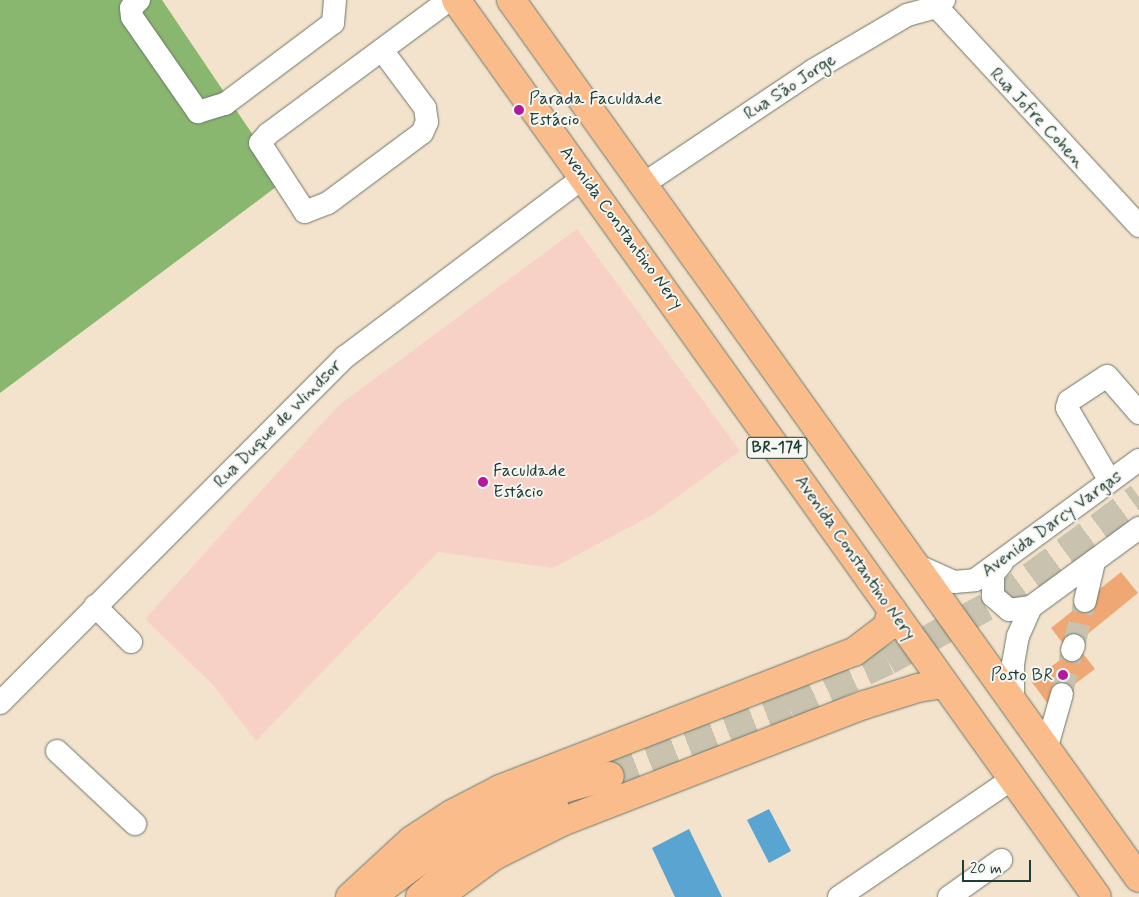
<!DOCTYPE html>
<meta charset="utf-8">
<style>
body{margin:0}
#map{position:relative;width:1139px;height:897px;overflow:hidden;background:#f4e3cc;font-family:Mynerve,sans-serif}
div>[style]{position:absolute}
[style*='--x']{left:calc(var(--x)*1px);top:calc(var(--y)*1px);width:calc(var(--w)*1px);rotate:calc(var(--a)*1deg)}
.built>*{inset:0;background:#f7d1c6}
.forest>*{inset:0;background:#8ab76f}
.water>*{inset:0;background:#5aa4d2}
.building>*{inset:0;background:#efa874}
.minor-tunnel>*{height:22px;margin-top:-11px;transform-origin:0;background:repeating-linear-gradient(90deg,#c9c2ae 0 22px,transparent 0 33px)}
.major-tunnel>*{height:28px;margin-top:-14px;transform-origin:0;background:repeating-linear-gradient(90deg,#c9c2ae 0 28px,transparent 0 42px)}
.roads{filter:drop-shadow(0 0 1px #6a7769) drop-shadow(0 0 1px #6a7769)}
.minor>*{height:22px;margin:-11px;padding:0 11px;transform-origin:11px;border-radius:11px;background:#fff}
.major>*{height:28px;margin:-14px;padding:0 14px;transform-origin:14px;border-radius:14px;background:#fabc8b}
.highway>*{height:28px;margin:-14px;padding:0 14px;transform-origin:14px;border-radius:14px;background:#fabc8b}
.dots>*{width:14px;height:14px;translate:-50% -50%;box-sizing:border-box;border:2px solid #f6f6f2;border-radius:50%}
span{translate:-50% -50%;white-space:nowrap;text-align:center;line-height:1.15;-webkit-text-stroke:4px #f6f6f2;paint-order:stroke}
.shield-label span{padding:1px 4px;background:#f6f6f2;border:1px solid;border-radius:4px;-webkit-text-stroke-width:0}
.shield-label{font-size:16px;color:#1f3d34;font-weight:700}
.street-label{font-size:18px;color:#1f3d34}
.poi-label{font-size:18px;color:#1f3d34}
.left{translate:0 -50%;text-align:left}
.right{translate:-100% -50%;text-align:right}
.scale{position:absolute;left:962px;top:860px;width:69px;height:22px;box-sizing:border-box;border:2px solid #1f3d34;border-top:0;padding-left:6px;font-size:15px;line-height:18px;white-space:nowrap;color:#1f3d34;-webkit-text-stroke:4px #f6f6f2;paint-order:stroke}
</style>
<div id="map">
<div class="built">
<div style="clip-path:polygon(577px 229px,740px 451px,654px 514px,553px 568px,438px 552px,256px 741px,213px 685px,145px 619px,338px 406px)"></div>
</div>
<div class="forest">
<div style="clip-path:polygon(0 0,162px 0,284px 181px,0 393px)"></div>
</div>
<div class="water">
<div style="clip-path:polygon(769px 809px,791px 851px,769px 863px,747px 820px)"></div>
<div style="clip-path:polygon(689px 829px,722px 897px,675px 897px,652px 848px)"></div>
</div>
<div class="building">
<div style="clip-path:polygon(1121px 572px,1138px 593px,1068px 650px,1051px 628px)"></div>
<div style="clip-path:polygon(1078px 647px,1095px 669px,1048px 704px,1031px 681px)"></div>
</div>
<div class="minor-tunnel">
<div style="--x:1074;--y:645;--w:45;--a:-76"></div>
<div style="--x:1062;--y:694;--w:45;--a:-77.2"></div>
</div>
<div class="major-tunnel">
<div style="--x:610;--y:776;--w:192;--a:-21.1"></div>
<div style="--x:789;--y:707;--w:109;--a:-24.9"></div>
<div style="--x:888;--y:661;--w:124;--a:-28.8"></div>
<div style="--x:997;--y:601;--w:176;--a:-36.2"></div>
</div>
<div class="roads">
<div class="minor">
<div style="--x:139;--y:0;--w:11;--a:135"></div>
<div style="--x:131;--y:8;--w:9;--a:84"></div>
<div style="--x:132;--y:17;--w:116;--a:55.2"></div>
<div style="--x:198;--y:112;--w:28;--a:-17"></div>
<div style="--x:225;--y:104;--w:135;--a:-36.9"></div>
<div style="--x:333;--y:23;--w:23;--a:-85"></div>
<div style="--x:937;--y:7;--w:298;--a:47.3"></div>
<div style="--x:382;--y:50;--w:72;--a:53.4"></div>
<div style="--x:425;--y:108;--w:14;--a:82"></div>
<div style="--x:427;--y:122;--w:12;--a:114"></div>
<div style="--x:422;--y:133;--w:117;--a:143.3"></div>
<div style="--x:328;--y:203;--w:25;--a:159"></div>
<div style="--x:305;--y:212;--w:82;--a:-123.1"></div>
<div style="--x:260;--y:143;--w:12;--a:-48"></div>
<div style="--x:268;--y:134;--w:225;--a:-36.5"></div>
<div style="--x:642;--y:185;--w:205;--a:-33.8"></div>
<div style="--x:812;--y:71;--w:110;--a:-30.5"></div>
<div style="--x:907;--y:15;--w:31;--a:-15"></div>
<div style="--x:937;--y:7;--w:10;--a:-45"></div>
<div style="--x:1110;--y:481;--w:85;--a:-120.5"></div>
<div style="--x:1067;--y:408;--w:7;--a:-74"></div>
<div style="--x:1069;--y:401;--w:45;--a:-33.3"></div>
<div style="--x:1107;--y:376;--w:49;--a:49.1"></div>
<div style="--x:1002;--y:563;--w:14;--a:129"></div>
<div style="--x:993;--y:574;--w:22;--a:90"></div>
<div style="--x:993;--y:596;--w:21;--a:41"></div>
<div style="--x:1009;--y:610;--w:22;--a:-8"></div>
<div style="--x:914;--y:564;--w:44;--a:24.2"></div>
<div style="--x:954;--y:582;--w:21;--a:-5"></div>
<div style="--x:975;--y:580;--w:203;--a:-36.2"></div>
<div style="--x:1085;--y:601;--w:40;--a:-77"></div>
<div style="--x:95;--y:606;--w:51;--a:45"></div>
<div style="--x:1072;--y:650;--w:5;--a:-68"></div>
<div style="--x:0;--y:703;--w:489;--a:-45.1"></div>
<div style="--x:345;--y:357;--w:299;--a:-37"></div>
<div style="--x:1013;--y:705;--w:41;--a:-90"></div>
<div style="--x:1013;--y:664;--w:28;--a:-80"></div>
<div style="--x:1018;--y:636;--w:32;--a:-66"></div>
<div style="--x:1031;--y:607;--w:134;--a:-36.2"></div>
<div style="--x:1046;--y:750;--w:58;--a:-74.1"></div>
<div style="--x:57;--y:751;--w:107;--a:43.1"></div>
<div style="--x:839;--y:897;--w:209;--a:-34.3"></div>
<div style="--x:949;--y:897;--w:64;--a:-35.4"></div>
</div>
<div class="major">
<div style="--x:371;--y:897;--w:112;--a:-36.7"></div>
<div style="--x:461;--y:830;--w:95;--a:-23"></div>
<div style="--x:548;--y:793;--w:64;--a:-15.3"></div>
<div style="--x:420;--y:897;--w:65;--a:-40.6"></div>
<div style="--x:469;--y:855;--w:98;--a:-29.5"></div>
</div>
<div class="highway">
<div style="--x:456;--y:0;--w:1102;--a:54.45"></div>
<div style="--x:511;--y:0;--w:1079;--a:54.43"></div>
<div style="--x:350;--y:897;--w:84;--a:-42.6"></div>
<div style="--x:412;--y:840;--w:48;--a:-33"></div>
<div style="--x:452;--y:814;--w:54;--a:-27.5"></div>
<div style="--x:500;--y:789;--w:380;--a:-21.2"></div>
<div style="--x:854;--y:652;--w:41;--a:-37.1"></div>
<div style="--x:887;--y:627;--w:18;--a:-74"></div>
<div style="--x:438;--y:897;--w:69;--a:-36.2"></div>
<div style="--x:494;--y:856;--w:76;--a:-26.6"></div>
<div style="--x:562;--y:822;--w:324;--a:-21.2"></div>
<div style="--x:864;--y:705;--w:57;--a:-17.5"></div>
<div style="--x:918;--y:688;--w:26;--a:-9"></div>
</div>
</div>
<div class="dots">
<div style="left:519px;top:110px;background:#b5179e"></div>
<div style="left:483px;top:482px;background:#b5179e"></div>
<div style="left:1063px;top:675px;background:#b5179e"></div>
</div>
<div class="shield-label">
<span style="left:777px;top:448px">BR-174</span>
</div>
<div class="street-label">
<span style="left:790px;top:87px;rotate:-33deg">Rua São Jorge</span>
<span style="left:1037px;top:118px;rotate:47deg">Rua Jofre Cohen</span>
<span style="left:621px;top:228px;rotate:54deg">Avenida Constantino Nery</span>
<span style="left:278px;top:424px;rotate:-45deg">Rua Duque de Windsor</span>
<span style="left:1052px;top:524px;rotate:-36deg">Avenida Darcy Vargas</span>
<span style="left:855px;top:558px;rotate:55deg">Avenida Constantino Nery</span>
</div>
<div class="poi-label">
<span class="left" style="left:529px;top:110px">Parada Faculdade<br>Estácio</span>
<span class="left" style="left:493px;top:482px">Faculdade<br>Estácio</span>
<span class="right" style="left:1053px;top:675px">Posto BR</span>
</div>
<div class="scale">20 m</div>
</div>
